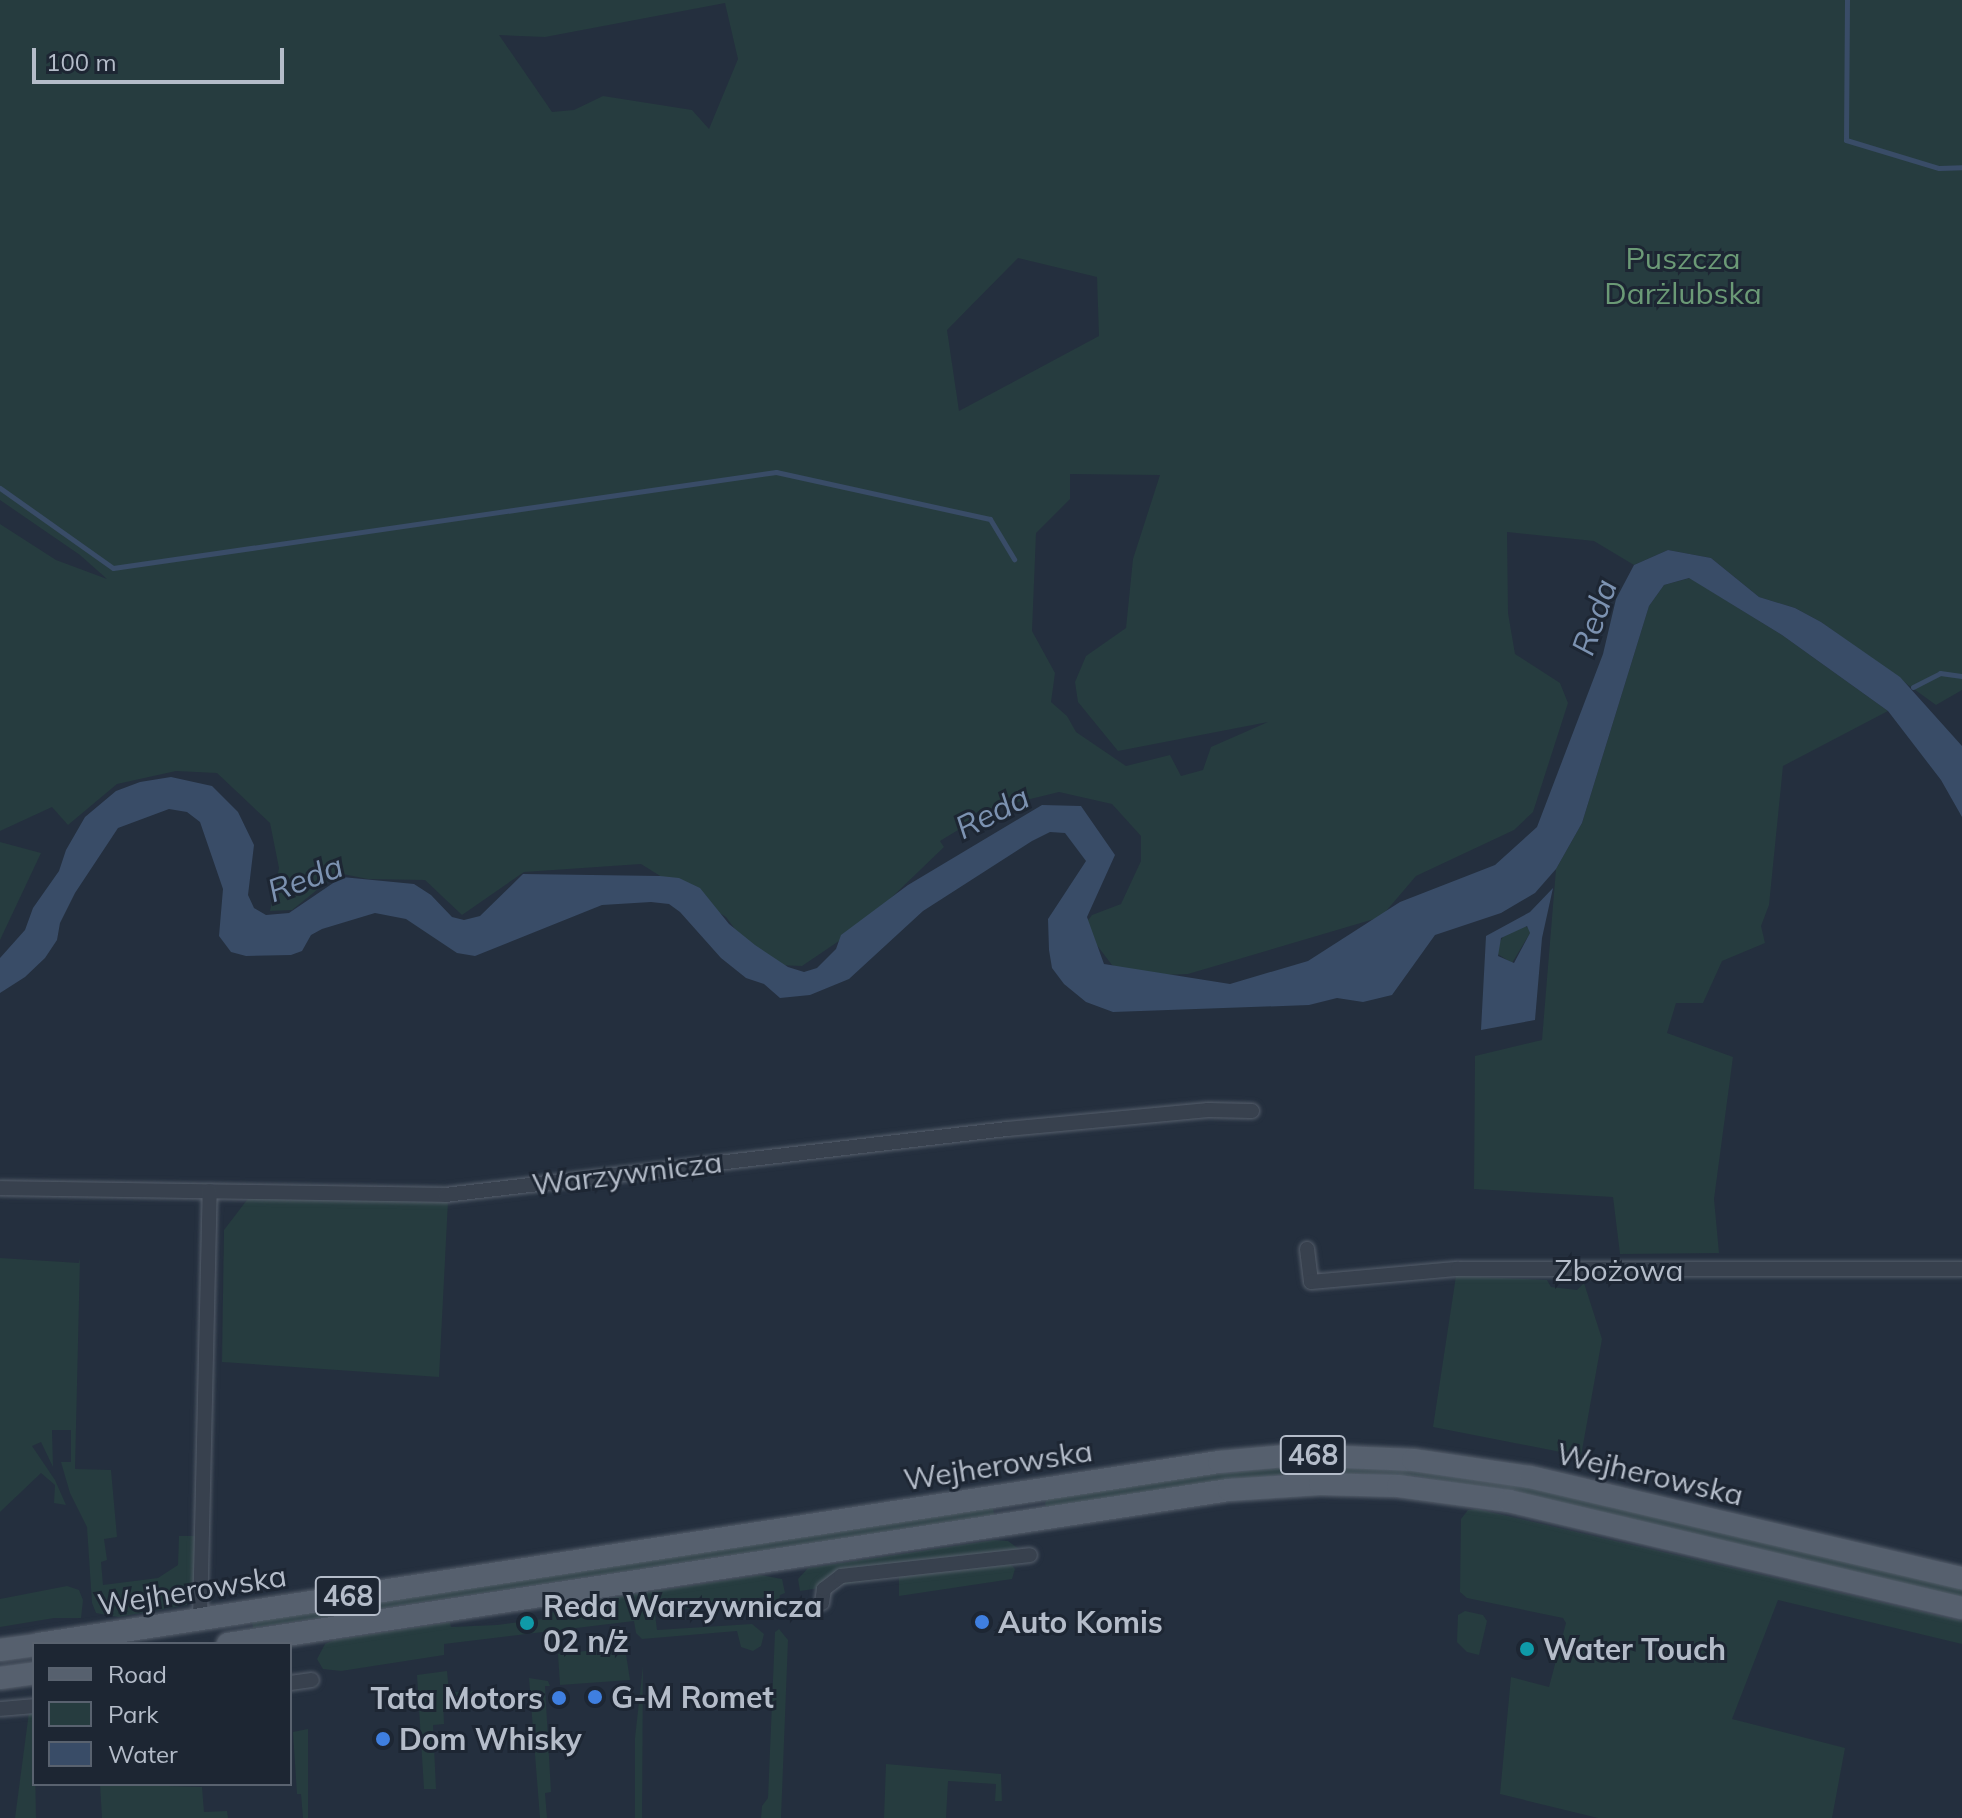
<!DOCTYPE html>
<meta charset="utf-8">
<style>
body{margin:0}
#map{position:relative;width:1962px;height:1818px;overflow:hidden;background:#242f3e;font-family:Mulish,sans-serif}
div>[style]{position:absolute}
[style*='--x']{left:calc(var(--x)*1px);top:calc(var(--y)*1px);width:calc(var(--w)*1px);rotate:calc(var(--a)*1deg)}
.green>*{inset:0;background:#263c3f}
.water>*{inset:0;background:#394c67}
.stream>*{height:5px;margin:-2.5px;padding:0 2.5px;transform-origin:2.5px;border-radius:2.5px;background:#394c67}
.roads{filter:drop-shadow(0 0 2px #565f6c) drop-shadow(0 0 2px #565f6c)}
.street>*{height:14px;margin:-7px;padding:0 7px;transform-origin:7px;border-radius:7px;background:#38414e}
.primary>*{height:22px;margin:-11px;padding:0 11px;transform-origin:11px;border-radius:11px;background:#56606e}
.dots>*{width:22px;height:22px;translate:-50% -50%;box-sizing:border-box;border:4px solid #1d2633;border-radius:50%}
span{translate:-50% -50%;white-space:nowrap;text-align:center;line-height:1.15;-webkit-text-stroke:6px #1d2633;paint-order:stroke}
.shield-label span{padding:2px 6px;background:#1d2633;border:2px solid;border-radius:6px;-webkit-text-stroke-width:0}
.shield-label{font-size:28px;color:#b4bcc9;font-weight:700}
.park-label{font-size:30px;color:#6b9a76}
.street-label{font-size:30px;color:#b4bcc9}
.poi-label{font-size:30px;color:#b4bcc9;font-weight:700}
.left{translate:0 -50%;text-align:left}
.right{translate:-100% -50%;text-align:right}
.water-label{font-size:32px;color:#7c92b1;font-style:italic}
.legend{position:absolute;left:32px;top:1642px;width:260px;height:144px;box-sizing:border-box;background:#1d2633;border:2px solid #59626f;margin:0;padding:10px 14px;list-style:none;font-size:24px;color:#b4bcc9}
.legend li{display:flex;align-items:center;gap:16px;height:40px}
.legend b{width:40px;border:2px solid #59626f}
.scale{position:absolute;left:32px;top:48px;width:252px;height:36px;box-sizing:border-box;border:4px solid #b4bcc9;border-top:0;padding-left:10px;font-size:24px;line-height:28px;white-space:nowrap;color:#b4bcc9;-webkit-text-stroke:6px #1d2633;paint-order:stroke}
</style>
<div id="map">
<div class="green">
<div style="clip-path:polygon(evenodd,0 0,1962px 0,1962px 690px,1936px 705px,1821px 622px,1795px 608px,1759px 597px,1711px 558px,1668px 550px,1634px 565px,1594px 541px,1507px 532px,1508px 613px,1515px 654px,1560px 683px,1568px 703px,1533px 812px,1514px 830px,1416px 876px,1381px 917px,1188px 974px,1136px 976px,1112px 965px,1083px 927px,1092px 915px,1121px 904px,1141px 861px,1141px 836px,1112px 804px,1059px 792px,977px 812px,968px 824px,940px 841px,944px 847px,864px 924px,802px 966px,775px 965px,749px 948px,726px 917px,641px 864px,524px 872px,462px 915px,425px 880px,368px 879px,338px 873px,292px 910px,270px 911px,279px 868px,270px 823px,217px 773px,176px 771px,117px 784px,68px 825px,52px 807px,0 831px,0 524px,56px 560px,107px 579px,80px 555px,0 500px,0 0,725px 3px,738px 59px,709px 129px,692px 110px,603px 96px,574px 110px,552px 112px,499px 35px,545px 37px,725px 3px,0 0,1018px 258px,1097px 277px,1099px 336px,959px 411px,947px 330px,1018px 258px,0 0,1070px 474px,1160px 475px,1133px 559px,1126px 628px,1086px 656px,1075px 682px,1078px 702px,1118px 751px,1268px 722px,1211px 747px,1203px 770px,1181px 776px,1170px 755px,1126px 766px,1076px 732px,1067px 716px,1051px 702px,1055px 673px,1032px 631px,1036px 533px,1070px 499px,1070px 474px)"></div>
<div style="clip-path:polygon(1690px 578px,1782px 635px,1888px 711px,1783px 766px,1769px 905px,1761px 926px,1765px 943px,1722px 961px,1703px 1003px,1676px 1003px,1667px 1033px,1733px 1057px,1714px 1199px,1719px 1253px,1620px 1254px,1613px 1197px,1474px 1189px,1475px 1056px,1542px 1040px,1556px 869px,1582px 823px,1649px 606px,1664px 585px)"></div>
<div style="clip-path:polygon(0 842px,41px 853px,0 940px)"></div>
<div style="clip-path:polygon(1523px 926px,1529px 928px,1530px 933px,1512px 963px,1496px 953px,1498px 945px,1504px 935px)"></div>
<div style="clip-path:polygon(250px 1196px,448px 1201px,439px 1377px,222px 1362px,224px 1230px)"></div>
<div style="clip-path:polygon(0 1258px,79px 1263px,80px 1258px,75px 1469px,111px 1470px,117px 1537px,104px 1539px,107px 1560px,101px 1562px,103px 1585px,158px 1578px,178px 1565px,179px 1536px,196px 1536px,193px 1594px,187px 1605px,118px 1617px,96px 1613px,92px 1603px,87px 1527px,70px 1493px,61px 1462px,71px 1462px,71px 1430px,52px 1430px,53px 1467px,41px 1442px,32px 1446px,55px 1480px,66px 1505px,54px 1503px,55px 1485px,41px 1473px,0 1512px)"></div>
<div style="clip-path:polygon(1456px 1276px,1547px 1280px,1551px 1287px,1577px 1290px,1584px 1283px,1602px 1339px,1581px 1456px,1433px 1427px)"></div>
<div style="clip-path:polygon(1302px 1466px,1422px 1471px,1541px 1490px,1962px 1589px,1962px 1597px,1543px 1498px,1414px 1476px,1293px 1473px,1046px 1507px,1045px 1503px,1047px 1499px,1212px 1474px)"></div>
<div style="clip-path:polygon(993px 1507px,994px 1515px,253px 1628px,252px 1622px)"></div>
<div style="clip-path:polygon(1477px 1509px,1962px 1621px,1962px 1644px,1778px 1600px,1732px 1719px,1845px 1748px,1832px 1818px,1598px 1818px,1500px 1794px,1511px 1677px,1549px 1687px,1566px 1623px,1563px 1618px,1467px 1598px,1460px 1592px,1461px 1519px,1468px 1510px)"></div>
<div style="clip-path:polygon(994px 1540px,1008px 1541px,1019px 1549px,1010px 1563px,1015px 1569px,1012px 1579px,899px 1596px,899px 1576px,800px 1591px,798px 1579px,808px 1568px)"></div>
<div style="clip-path:polygon(760px 1575px,782px 1579px,785px 1593px,780px 1595px,778px 1610px,766px 1616px,765px 1597px,655px 1614px,657px 1630px,752px 1624px,764px 1634px,761px 1646px,753px 1651px,741px 1647px,737px 1631px,642px 1639px,636px 1633px,634px 1621px,444px 1644px,444px 1655px,341px 1671px,323px 1669px,317px 1659px,325px 1644px,334px 1640px,450px 1622px,451px 1627px,497px 1625px,551px 1618px,551px 1613px,571px 1604px)"></div>
<div style="clip-path:polygon(67px 1586px,79px 1590px,83px 1600px,81px 1618px,54px 1618px,0 1627px,0 1599px)"></div>
<div style="clip-path:polygon(1465px 1611px,1483px 1615px,1487px 1621px,1479px 1655px,1467px 1652px,1457px 1642px,1458px 1615px)"></div>
<div style="clip-path:polygon(779px 1629px,788px 1640px,781px 1818px,761px 1818px,762px 1806px,768px 1798px,775px 1632px)"></div>
<div style="clip-path:polygon(613px 1648px,626px 1654px,630px 1680px,560px 1685px,558px 1654px)"></div>
<div style="clip-path:polygon(643px 1666px,642px 1818px,635px 1818px,635px 1738px)"></div>
<div style="clip-path:polygon(447px 1671px,449px 1692px,487px 1691px,495px 1687px,488px 1694px,443px 1698px,444px 1724px,433px 1725px,436px 1789px,424px 1789px,417px 1675px)"></div>
<div style="clip-path:polygon(529px 1678px,548px 1681px,550px 1686px,545px 1686px,551px 1792px,545px 1793px,547px 1818px,540px 1818px)"></div>
<div style="clip-path:polygon(34px 1708px,36px 1818px,15px 1818px,29px 1712px)"></div>
<div style="clip-path:polygon(308px 1729px,308px 1818px,303px 1818px,301px 1794px,297px 1794px,293px 1732px)"></div>
<div style="clip-path:polygon(886px 1764px,1001px 1774px,1002px 1801px,995px 1801px,996px 1784px,948px 1781px,946px 1818px,884px 1818px)"></div>
<div style="clip-path:polygon(100px 1784px,202px 1787px,204px 1812px,227px 1811px,228px 1818px,102px 1818px)"></div>
</div>
<div class="water">
<div style="clip-path:polygon(1668px 550px,1711px 558px,1759px 597px,1795px 608px,1821px 622px,1900px 677px,1962px 746px,1962px 817px,1941px 780px,1888px 711px,1782px 635px,1689px 578px,1664px 585px,1649px 606px,1582px 823px,1556px 869px,1535px 893px,1501px 913px,1435px 935px,1392px 995px,1363px 1002px,1337px 998px,1309px 1005px,1113px 1012px,1086px 1002px,1064px 984px,1052px 968px,1049px 950px,1048px 919px,1086px 861px,1065px 833px,1050px 832px,1032px 841px,923px 911px,849px 979px,810px 995px,780px 998px,764px 984px,746px 978px,721px 958px,680px 912px,669px 904px,651px 902px,602px 905px,475px 956px,457px 953px,406px 919px,375px 913px,322px 929px,311px 935px,302px 951px,291px 955px,246px 956px,231px 952px,219px 936px,223px 889px,200px 822px,187px 812px,169px 809px,118px 828px,75px 893px,60px 923px,57px 940px,45px 958px,25px 977px,0 993px,0 958px,25px 930px,33px 908px,59px 871px,66px 850px,85px 817px,116px 791px,140px 782px,171px 777px,212px 786px,238px 812px,254px 845px,248px 895px,254px 908px,266px 915px,289px 913px,342px 877px,414px 884px,431px 895px,452px 917px,464px 920px,480px 916px,523px 874px,660px 876px,679px 878px,700px 888px,729px 924px,755px 945px,788px 967px,804px 972px,817px 968px,836px 949px,841px 935px,908px 885px,1042px 805px,1081px 806px,1115px 855px,1087px 917px,1104px 964px,1230px 984px,1308px 961px,1400px 902px,1495px 865px,1537px 827px,1603px 654px,1616px 599px,1634px 565px)"></div>
<div style="clip-path:polygon(evenodd,1553px 888px,1542px 938px,1535px 1020px,1481px 1030px,1486px 936px,1530px 912px,1553px 888px,1527px 926px,1530px 933px,1514px 963px,1498px 956px,1501px 938px,1527px 926px)"></div>
</div>
<div class="stream">
<div style="--x:1847;--y:0;--w:140;--a:90.4"></div>
<div style="--x:1846;--y:140;--w:97;--a:16.8"></div>
<div style="--x:1939;--y:168;--w:23;--a:-2"></div>
<div style="--x:0;--y:488;--w:138;--a:35.3"></div>
<div style="--x:113;--y:568;--w:670;--a:-8.24"></div>
<div style="--x:776;--y:472;--w:219;--a:12.4"></div>
<div style="--x:990;--y:519;--w:47;--a:59"></div>
<div style="--x:1913;--y:687;--w:30;--a:-27"></div>
<div style="--x:1940;--y:673;--w:22;--a:8"></div>
</div>
<div class="roads">
<div class="street">
<div style="--x:0;--y:1188;--w:445;--a:0.9"></div>
<div style="--x:445;--y:1195;--w:566;--a:-6.7"></div>
<div style="--x:1007;--y:1129;--w:202;--a:-5.4"></div>
<div style="--x:1208;--y:1110;--w:44;--a:1.3"></div>
<div style="--x:1307;--y:1249;--w:33;--a:83"></div>
<div style="--x:1311;--y:1282;--w:148;--a:-5.1"></div>
<div style="--x:1458;--y:1269;--w:504;--a:0"></div>
<div style="--x:822;--y:1603;--w:14;--a:-82"></div>
<div style="--x:824;--y:1589;--w:21;--a:-37"></div>
<div style="--x:841;--y:1576;--w:190;--a:-6.3"></div>
<div style="--x:200;--y:1619;--w:428;--a:-88.7"></div>
<div style="--x:290;--y:1683;--w:22;--a:-8"></div>
<div style="--x:0;--y:1709;--w:34;--a:-5"></div>
</div>
<div class="primary">
<div style="--x:39;--y:1644;--w:1194;--a:-8.77"></div>
<div style="--x:1219;--y:1462;--w:78;--a:-5.1"></div>
<div style="--x:1297;--y:1455;--w:116;--a:2.5"></div>
<div style="--x:1413;--y:1460;--w:118;--a:8.3"></div>
<div style="--x:1530;--y:1477;--w:444;--a:13.2"></div>
<div style="--x:228;--y:1644;--w:1013;--a:-8.75"></div>
<div style="--x:1229;--y:1490;--w:91;--a:-3.8"></div>
<div style="--x:1320;--y:1484;--w:78;--a:1.5"></div>
<div style="--x:1398;--y:1486;--w:112;--a:7.7"></div>
<div style="--x:1509;--y:1501;--w:465;--a:13.3"></div>
<div style="--x:0;--y:1650;--w:34;--a:-8"></div>
<div style="--x:0;--y:1678;--w:34;--a:-8"></div>
</div>
</div>
<div class="dots">
<div style="left:982px;top:1622px;background:#3f7fe0"></div>
<div style="left:527px;top:1623px;background:#0f9aa8"></div>
<div style="left:1527px;top:1649px;background:#0f9aa8"></div>
<div style="left:595px;top:1697px;background:#3f7fe0"></div>
<div style="left:559px;top:1698px;background:#3f7fe0"></div>
<div style="left:383px;top:1739px;background:#3f7fe0"></div>
</div>
<div class="shield-label">
<span style="left:1313px;top:1455px">468</span>
<span style="left:348px;top:1596px">468</span>
</div>
<div class="park-label">
<span style="left:1683px;top:275px">Puszcza<br>Darżlubska</span>
</div>
<div class="street-label">
<span style="left:627px;top:1173px;rotate:-7deg">Warzywnicza</span>
<span style="left:1619px;top:1270px">Zbożowa</span>
<span style="left:998px;top:1465px;rotate:-9deg">Wejherowska</span>
<span style="left:1650px;top:1474px;rotate:13deg">Wejherowska</span>
<span style="left:192px;top:1590px;rotate:-9deg">Wejherowska</span>
</div>
<div class="poi-label">
<span class="left" style="left:543px;top:1623px">Reda Warzywnicza<br>02 n/ż</span>
<span class="left" style="left:998px;top:1622px">Auto Komis</span>
<span class="left" style="left:1543px;top:1649px">Water Touch</span>
<span class="left" style="left:611px;top:1697px">G-M Romet</span>
<span class="right" style="left:543px;top:1698px">Tata Motors</span>
<span class="left" style="left:399px;top:1739px">Dom Whisky</span>
</div>
<div class="water-label">
<span style="left:1594px;top:617px;rotate:-71deg">Reda</span>
<span style="left:992px;top:812px;rotate:-27deg">Reda</span>
<span style="left:305px;top:878px;rotate:-21deg">Reda</span>
</div>
<ul class="legend">
<li><b style="height:10px;background:#56606e"></b>Road</li>
<li><b style="height:22px;background:#263c3f"></b>Park</li>
<li><b style="height:22px;background:#394c67"></b>Water</li>
</ul>
<div class="scale">100 m</div>
</div>
